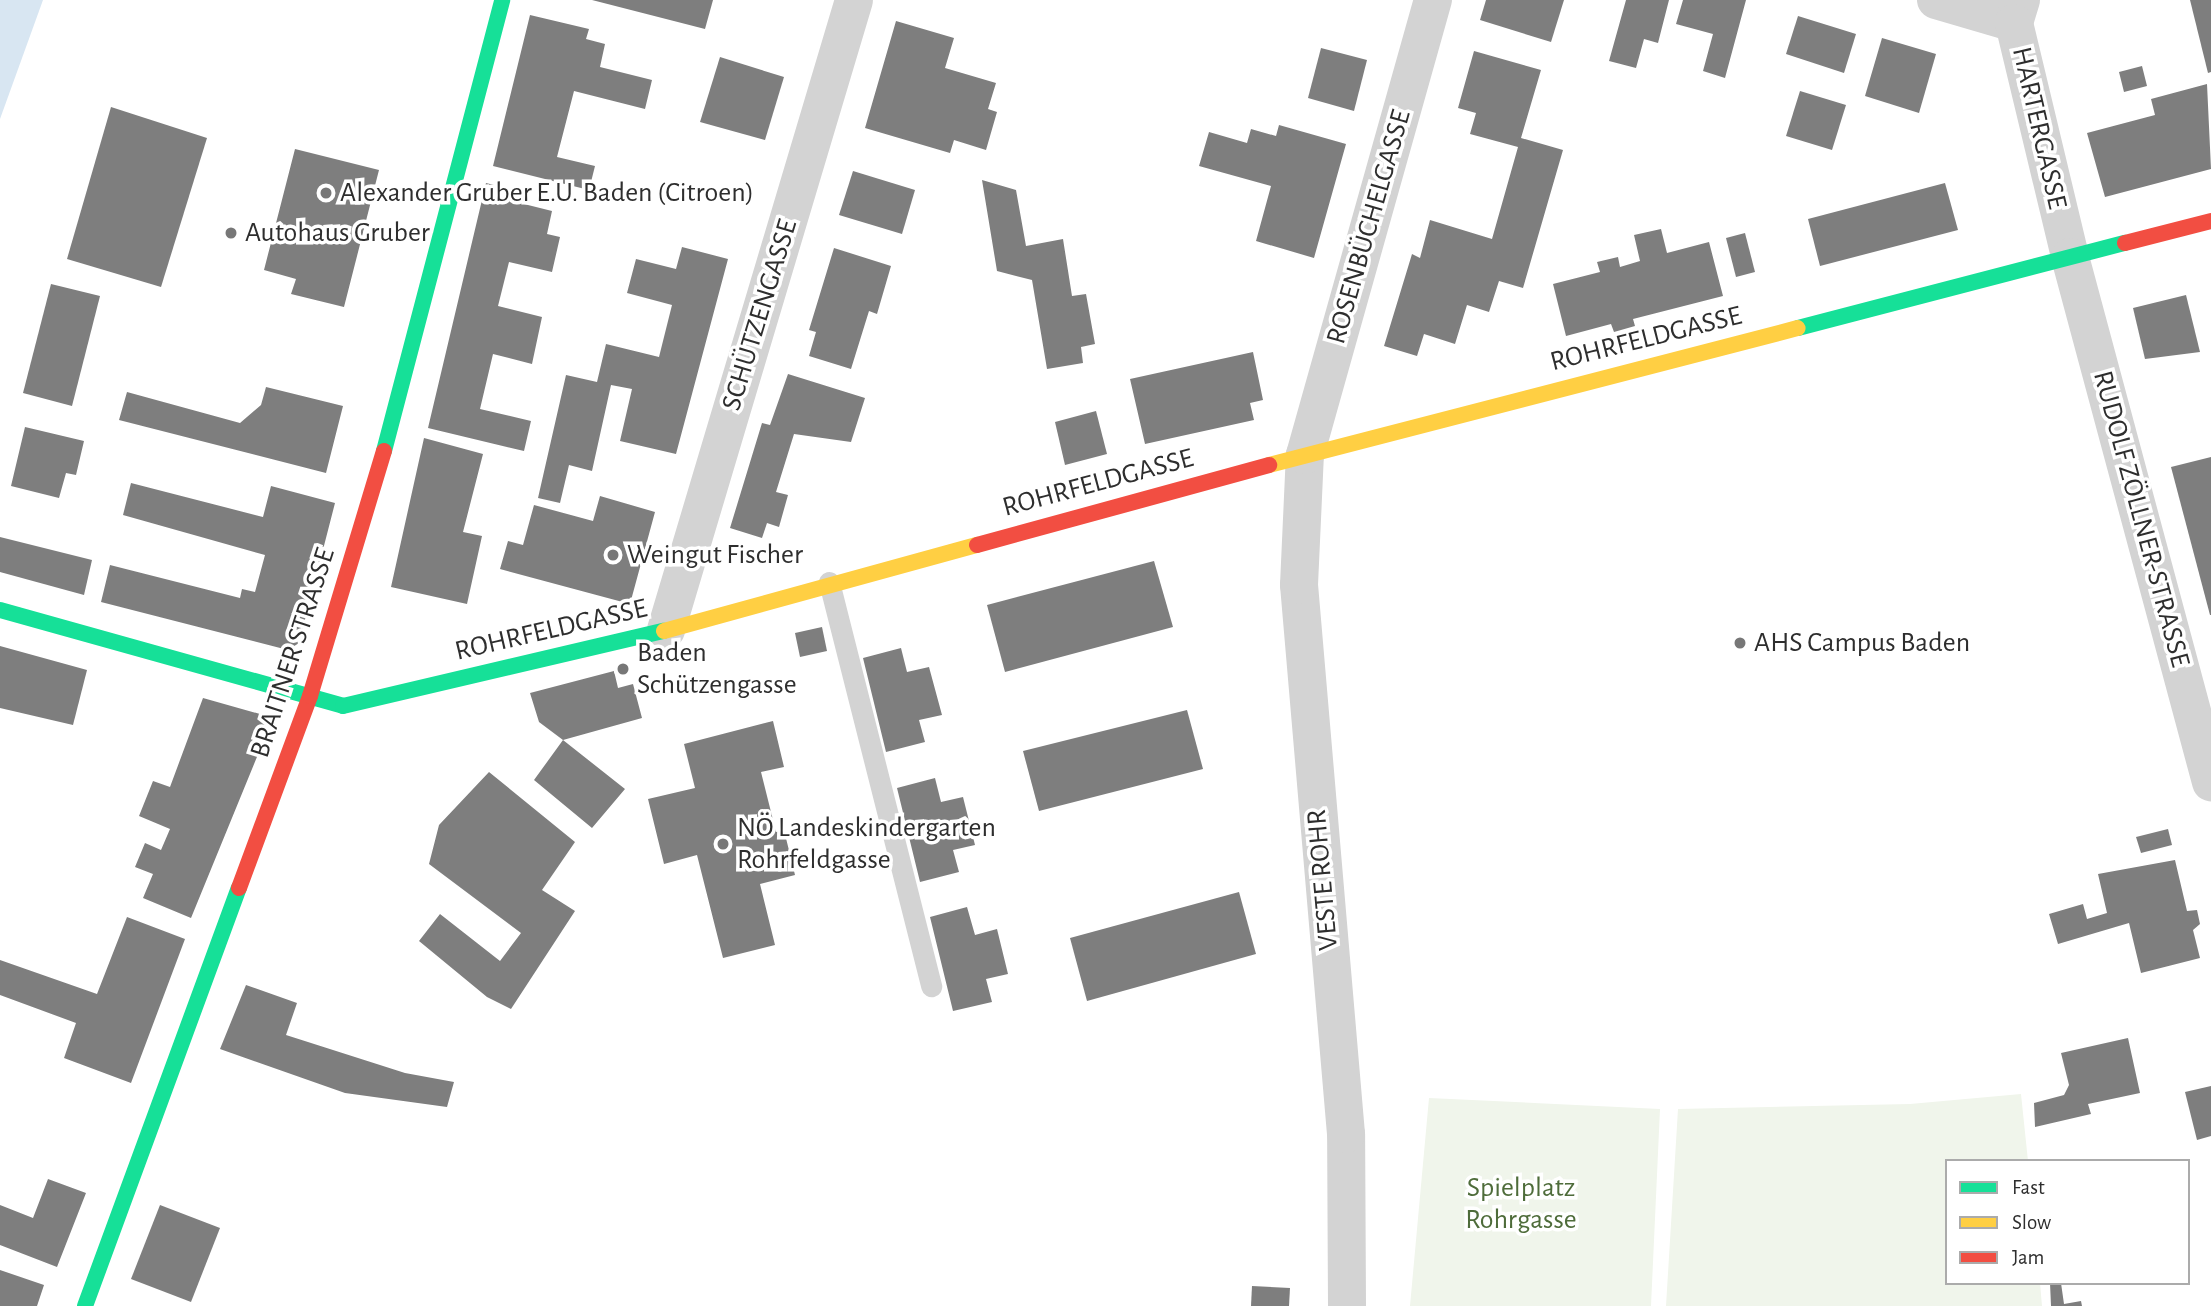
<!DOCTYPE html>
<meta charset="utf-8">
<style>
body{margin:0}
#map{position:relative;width:2211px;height:1306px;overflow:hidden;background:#fff;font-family:"Alegreya Sans",sans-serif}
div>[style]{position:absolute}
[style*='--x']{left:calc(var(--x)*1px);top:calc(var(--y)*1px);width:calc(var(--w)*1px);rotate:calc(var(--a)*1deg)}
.green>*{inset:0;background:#f0f5eb}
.water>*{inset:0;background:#d8e6f2}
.building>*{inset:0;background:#7e7e7e}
.lane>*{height:21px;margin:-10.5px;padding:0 10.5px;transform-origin:10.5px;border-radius:10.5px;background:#d3d3d3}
.street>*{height:38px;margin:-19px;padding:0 19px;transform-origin:19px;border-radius:19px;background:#d3d3d3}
.fast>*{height:16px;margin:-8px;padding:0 8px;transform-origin:8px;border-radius:8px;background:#16e098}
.slow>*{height:16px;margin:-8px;padding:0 8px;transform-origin:8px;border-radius:8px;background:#ffcf43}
.jam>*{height:16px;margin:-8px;padding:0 8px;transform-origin:8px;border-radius:8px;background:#f24e42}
.dots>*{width:19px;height:19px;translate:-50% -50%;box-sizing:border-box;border:4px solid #fff;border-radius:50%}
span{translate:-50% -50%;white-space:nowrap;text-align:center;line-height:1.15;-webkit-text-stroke:7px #fff;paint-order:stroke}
.street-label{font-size:28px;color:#2e2e2e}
.poi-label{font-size:28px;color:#2e2e2e}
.left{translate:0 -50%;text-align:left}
.park-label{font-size:28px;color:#4e6c3a}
.legend{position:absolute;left:1945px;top:1159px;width:245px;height:126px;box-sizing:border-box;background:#fff;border:2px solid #ababab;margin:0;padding:9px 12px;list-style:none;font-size:21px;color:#2e2e2e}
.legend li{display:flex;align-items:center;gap:14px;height:35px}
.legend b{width:35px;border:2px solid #ababab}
</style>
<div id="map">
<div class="green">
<div style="clip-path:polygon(2021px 1094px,2028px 1161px,1947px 1161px,1947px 1283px,2040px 1283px,2042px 1306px,1666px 1306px,1678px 1109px,1910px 1104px)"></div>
<div style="clip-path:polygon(1429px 1098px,1660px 1109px,1651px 1306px,1410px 1306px)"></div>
</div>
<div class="water">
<div style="clip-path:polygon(0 0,43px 0,0 119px)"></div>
</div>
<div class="building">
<div style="clip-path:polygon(592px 0,713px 0,705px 29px)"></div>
<div style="clip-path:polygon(1486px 0,1564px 0,1551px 42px,1480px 20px)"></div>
<div style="clip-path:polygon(1626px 0,1669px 0,1658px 43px,1644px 39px,1636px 68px,1609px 61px)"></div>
<div style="clip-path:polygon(1683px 0,1746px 0,1725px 78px,1703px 71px,1713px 34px,1676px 24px)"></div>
<div style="clip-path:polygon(2190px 0,2211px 0,2211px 72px,2208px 73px)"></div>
<div style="clip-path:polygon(530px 15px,589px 29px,586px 39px,605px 44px,600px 67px,652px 80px,645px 109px,574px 91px,557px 157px,595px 166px,589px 190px,493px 166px)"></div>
<div style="clip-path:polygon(1798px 16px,1856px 34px,1844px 73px,1786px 54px)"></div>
<div style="clip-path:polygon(896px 21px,954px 38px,945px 68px,996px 83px,988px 109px,997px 112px,986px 150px,954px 140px,950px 153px,865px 128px)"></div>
<div style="clip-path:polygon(1882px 38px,1936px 54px,1919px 113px,1865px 96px)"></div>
<div style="clip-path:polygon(1321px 48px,1367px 60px,1354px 111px,1308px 98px)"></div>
<div style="clip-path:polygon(1474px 51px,1541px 70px,1521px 138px,1563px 150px,1523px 288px,1499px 281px,1489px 312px,1467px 305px,1455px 344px,1424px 334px,1417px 356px,1384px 346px,1412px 254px,1420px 258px,1430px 220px,1492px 239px,1518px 147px,1470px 134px,1476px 113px,1458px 108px)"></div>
<div style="clip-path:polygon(720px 57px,784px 77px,765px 140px,700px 122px)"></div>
<div style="clip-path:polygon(2142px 66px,2147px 86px,2124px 92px,2119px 72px)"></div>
<div style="clip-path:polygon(2207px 84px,2211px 169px,2105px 197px,2087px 133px,2155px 115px,2151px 99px)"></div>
<div style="clip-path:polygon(1800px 91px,1846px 105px,1832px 150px,1786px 136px)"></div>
<div style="clip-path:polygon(111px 107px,207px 138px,161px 287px,67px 259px)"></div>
<div style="clip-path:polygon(1279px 125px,1346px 144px,1314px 258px,1256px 241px,1271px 186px,1199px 166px,1209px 132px,1247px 143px,1251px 129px,1276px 136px)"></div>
<div style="clip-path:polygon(295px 149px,379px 170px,344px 307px,291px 294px,296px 279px,264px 270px)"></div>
<div style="clip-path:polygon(853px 171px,915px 190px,902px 234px,839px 215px)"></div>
<div style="clip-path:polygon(982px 180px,1016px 190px,1026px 246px,1063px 239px,1072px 296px,1086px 294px,1095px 344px,1081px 347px,1083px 363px,1047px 369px,1032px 280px,997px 271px)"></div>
<div style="clip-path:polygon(486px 183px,526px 193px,524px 204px,552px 211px,547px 234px,560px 237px,552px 272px,509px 262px,498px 306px,542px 317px,532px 364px,493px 354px,480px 409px,531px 421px,524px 451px,428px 428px)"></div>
<div style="clip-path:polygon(1945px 183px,1958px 230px,1820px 266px,1808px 219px)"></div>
<div style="clip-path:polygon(1661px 229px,1667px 253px,1709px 242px,1723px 296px,1633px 319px,1635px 326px,1614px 332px,1611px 324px,1566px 336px,1553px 284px,1600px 272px,1597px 262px,1618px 257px,1620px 267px,1640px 261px,1634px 235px)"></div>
<div style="clip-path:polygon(1745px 233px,1755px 272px,1736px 277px,1726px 238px)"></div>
<div style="clip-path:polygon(682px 247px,728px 259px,676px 454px,620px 441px,632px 389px,611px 385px,592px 471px,569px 465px,560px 503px,538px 498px,566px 375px,597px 382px,606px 344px,659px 357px,672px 305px,627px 293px,636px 259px,676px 269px)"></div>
<div style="clip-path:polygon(834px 248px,891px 266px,877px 314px,869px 311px,851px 369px,809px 356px,816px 332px,809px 330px)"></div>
<div style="clip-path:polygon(51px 284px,100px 296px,72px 406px,23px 393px)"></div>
<div style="clip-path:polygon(2186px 295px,2200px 352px,2145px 359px,2133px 308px)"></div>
<div style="clip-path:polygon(1253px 352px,1263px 400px,1250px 403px,1254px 420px,1145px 444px,1130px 379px)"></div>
<div style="clip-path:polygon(788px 374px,865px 398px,851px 442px,794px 434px,776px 492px,788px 495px,779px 527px,767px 523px,762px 538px,730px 528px,762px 423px,770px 425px)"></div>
<div style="clip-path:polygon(266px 387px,343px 406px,326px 473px,119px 420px,127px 392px,240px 423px,261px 405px)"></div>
<div style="clip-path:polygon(1096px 411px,1107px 454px,1065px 465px,1055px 422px)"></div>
<div style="clip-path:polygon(25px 427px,84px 441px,76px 475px,66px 473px,59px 498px,11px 486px)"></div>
<div style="clip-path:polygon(424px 438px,483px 454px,463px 532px,482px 536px,467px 604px,391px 587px)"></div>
<div style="clip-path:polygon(2211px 457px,2211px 615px,2210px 615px,2171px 467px)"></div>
<div style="clip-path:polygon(131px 483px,263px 517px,271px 486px,335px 503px,299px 643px,288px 650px,101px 602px,110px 565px,240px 598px,242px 589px,255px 592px,265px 555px,123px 515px)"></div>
<div style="clip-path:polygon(600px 496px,655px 512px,630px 604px,500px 569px,508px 541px,523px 545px,534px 505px,593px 521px)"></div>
<div style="clip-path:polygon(0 537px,92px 560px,84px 595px,0 572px)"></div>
<div style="clip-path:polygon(1154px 561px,1173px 627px,1005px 672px,987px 605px)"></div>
<div style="clip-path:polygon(822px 627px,827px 651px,800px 657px,795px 633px)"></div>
<div style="clip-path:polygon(0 646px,87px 670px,73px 725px,0 708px)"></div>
<div style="clip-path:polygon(901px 648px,907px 672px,929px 667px,942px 715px,919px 720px,925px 742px,886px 752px,863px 658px)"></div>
<div style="clip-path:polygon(614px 671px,618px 688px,633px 684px,642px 718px,563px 740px,625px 789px,592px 828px,534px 780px,563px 740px,539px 722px,530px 693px)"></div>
<div style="clip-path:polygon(203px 698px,260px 714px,268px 730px,191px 918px,143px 898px,153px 874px,135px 867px,145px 843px,161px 850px,170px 829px,139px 816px,153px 781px,170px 787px)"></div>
<div style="clip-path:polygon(1187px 710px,1203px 769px,1039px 811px,1023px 751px)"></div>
<div style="clip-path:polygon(773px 721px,784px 767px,761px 772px,776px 832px,784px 830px,795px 875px,760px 884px,775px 945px,723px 958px,697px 855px,664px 864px,648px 799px,695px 788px,684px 744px)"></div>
<div style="clip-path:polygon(489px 772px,575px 842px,542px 890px,575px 911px,511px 1009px,487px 997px,419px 941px,440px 914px,500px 961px,521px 933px,429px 864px,439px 825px)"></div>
<div style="clip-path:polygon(935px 778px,941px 802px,963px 797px,975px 845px,953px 850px,959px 872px,920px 882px,897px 788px)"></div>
<div style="clip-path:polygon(2168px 829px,2172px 845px,2141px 853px,2136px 837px)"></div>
<div style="clip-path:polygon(2175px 860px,2187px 911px,2197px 910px,2200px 924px,2193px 930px,2200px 958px,2141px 973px,2129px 923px,2058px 944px,2049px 914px,2083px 904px,2087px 919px,2107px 913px,2098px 874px)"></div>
<div style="clip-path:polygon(1239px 892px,1256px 954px,1087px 1001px,1070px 938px)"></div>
<div style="clip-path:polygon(967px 907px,975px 935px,997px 929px,1008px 974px,986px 979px,992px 1002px,953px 1011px,930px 917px)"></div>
<div style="clip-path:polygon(127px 917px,185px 939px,131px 1083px,64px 1058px,76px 1023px,0 995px,0 960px,97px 994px)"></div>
<div style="clip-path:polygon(246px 985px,297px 1003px,286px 1035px,405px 1073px,454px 1082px,447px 1107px,345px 1093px,220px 1049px)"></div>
<div style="clip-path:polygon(2128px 1038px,2140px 1093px,2088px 1104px,2091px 1114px,2035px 1127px,2034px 1103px,2064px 1095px,2069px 1085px,2061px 1053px)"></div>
<div style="clip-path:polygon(2211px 1086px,2211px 1136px,2197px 1140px,2185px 1092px)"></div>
<div style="clip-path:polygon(48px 1179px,86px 1193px,57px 1267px,0 1245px,0 1205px,33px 1218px)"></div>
<div style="clip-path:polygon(160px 1205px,220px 1228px,191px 1302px,131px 1279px)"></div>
<div style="clip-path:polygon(0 1270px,44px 1285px,37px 1306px,0 1306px)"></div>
<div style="clip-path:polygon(2050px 1283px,2061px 1283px,2064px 1304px,2081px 1301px,2082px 1306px,2051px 1306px)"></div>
<div style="clip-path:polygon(1252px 1286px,1290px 1288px,1289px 1306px,1251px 1306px)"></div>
</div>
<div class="lane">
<div style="--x:829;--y:582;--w:417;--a:75.8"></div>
</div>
<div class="street">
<div style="--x:1936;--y:0;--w:81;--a:16.4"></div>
<div style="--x:2021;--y:0;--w:24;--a:107"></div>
<div style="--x:2014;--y:23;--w:241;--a:76.5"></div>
<div style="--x:2070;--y:257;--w:544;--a:74.97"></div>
<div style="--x:666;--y:630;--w:657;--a:-73.38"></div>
<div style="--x:1347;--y:1306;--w:172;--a:-90.3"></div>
<div style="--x:1346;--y:1134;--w:551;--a:-94.89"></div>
<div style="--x:1299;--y:585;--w:130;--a:-87.4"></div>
<div style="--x:1305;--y:455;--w:473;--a:-74.3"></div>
</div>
<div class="fast">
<div style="--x:1798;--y:328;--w:338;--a:-14.6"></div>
<div style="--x:384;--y:451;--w:466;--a:-75.3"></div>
<div style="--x:0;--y:610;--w:356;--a:15.6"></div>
<div style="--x:343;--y:706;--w:330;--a:-13.2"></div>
<div style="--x:85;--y:1306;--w:445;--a:-69.8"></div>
</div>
<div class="slow">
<div style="--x:1269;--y:465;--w:546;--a:-14.52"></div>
<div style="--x:664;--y:631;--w:325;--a:-15.4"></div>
</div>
<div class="jam">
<div style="--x:2125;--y:243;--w:89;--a:-14.3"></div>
<div style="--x:977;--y:545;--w:303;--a:-15.3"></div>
<div style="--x:239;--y:888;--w:205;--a:-69.7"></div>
<div style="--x:310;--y:696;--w:256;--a:-73.2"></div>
</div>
<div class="dots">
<div style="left:326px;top:193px;background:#777"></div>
<div style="left:231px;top:233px;background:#777"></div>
<div style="left:613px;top:555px;background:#777"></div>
<div style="left:1740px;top:643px;background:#777"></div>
<div style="left:623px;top:669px;background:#777"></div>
<div style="left:723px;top:844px;background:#777"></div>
</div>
<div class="street-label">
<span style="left:2039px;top:128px;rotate:77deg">HARTERGASSE</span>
<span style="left:1369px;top:227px;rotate:-74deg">ROSENBÜCHELGASSE</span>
<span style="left:760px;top:315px;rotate:-73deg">SCHÜTZENGASSE</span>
<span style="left:1646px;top:339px;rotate:-14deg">ROHRFELDGASSE</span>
<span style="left:1098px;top:483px;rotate:-15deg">ROHRFELDGASSE</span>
<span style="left:2141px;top:519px;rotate:75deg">RUDOLF ZÖLLNER-STRASSE</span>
<span style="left:551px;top:630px;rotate:-13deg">ROHRFELDGASSE</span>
<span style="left:293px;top:653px;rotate:-72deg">BRAITNER STRASSE</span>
<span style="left:1323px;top:880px;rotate:-95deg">VESTE ROHR</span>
</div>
<div class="poi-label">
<span class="left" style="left:340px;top:193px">Alexander Gruber E.U. Baden (Citroen)</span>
<span class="left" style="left:245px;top:233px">Autohaus Gruber</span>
<span class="left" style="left:627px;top:555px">Weingut Fischer</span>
<span class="left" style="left:1754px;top:643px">AHS Campus Baden</span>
<span class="left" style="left:637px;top:669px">Baden<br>Schützengasse</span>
<span class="left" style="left:737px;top:844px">NÖ Landeskindergarten<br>Rohrfeldgasse</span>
</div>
<div class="park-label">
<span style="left:1521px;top:1204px">Spielplatz<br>Rohrgasse</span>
</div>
<ul class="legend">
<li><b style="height:9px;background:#16e098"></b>Fast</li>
<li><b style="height:9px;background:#ffcf43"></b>Slow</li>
<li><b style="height:9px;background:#f24e42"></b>Jam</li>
</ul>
</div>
